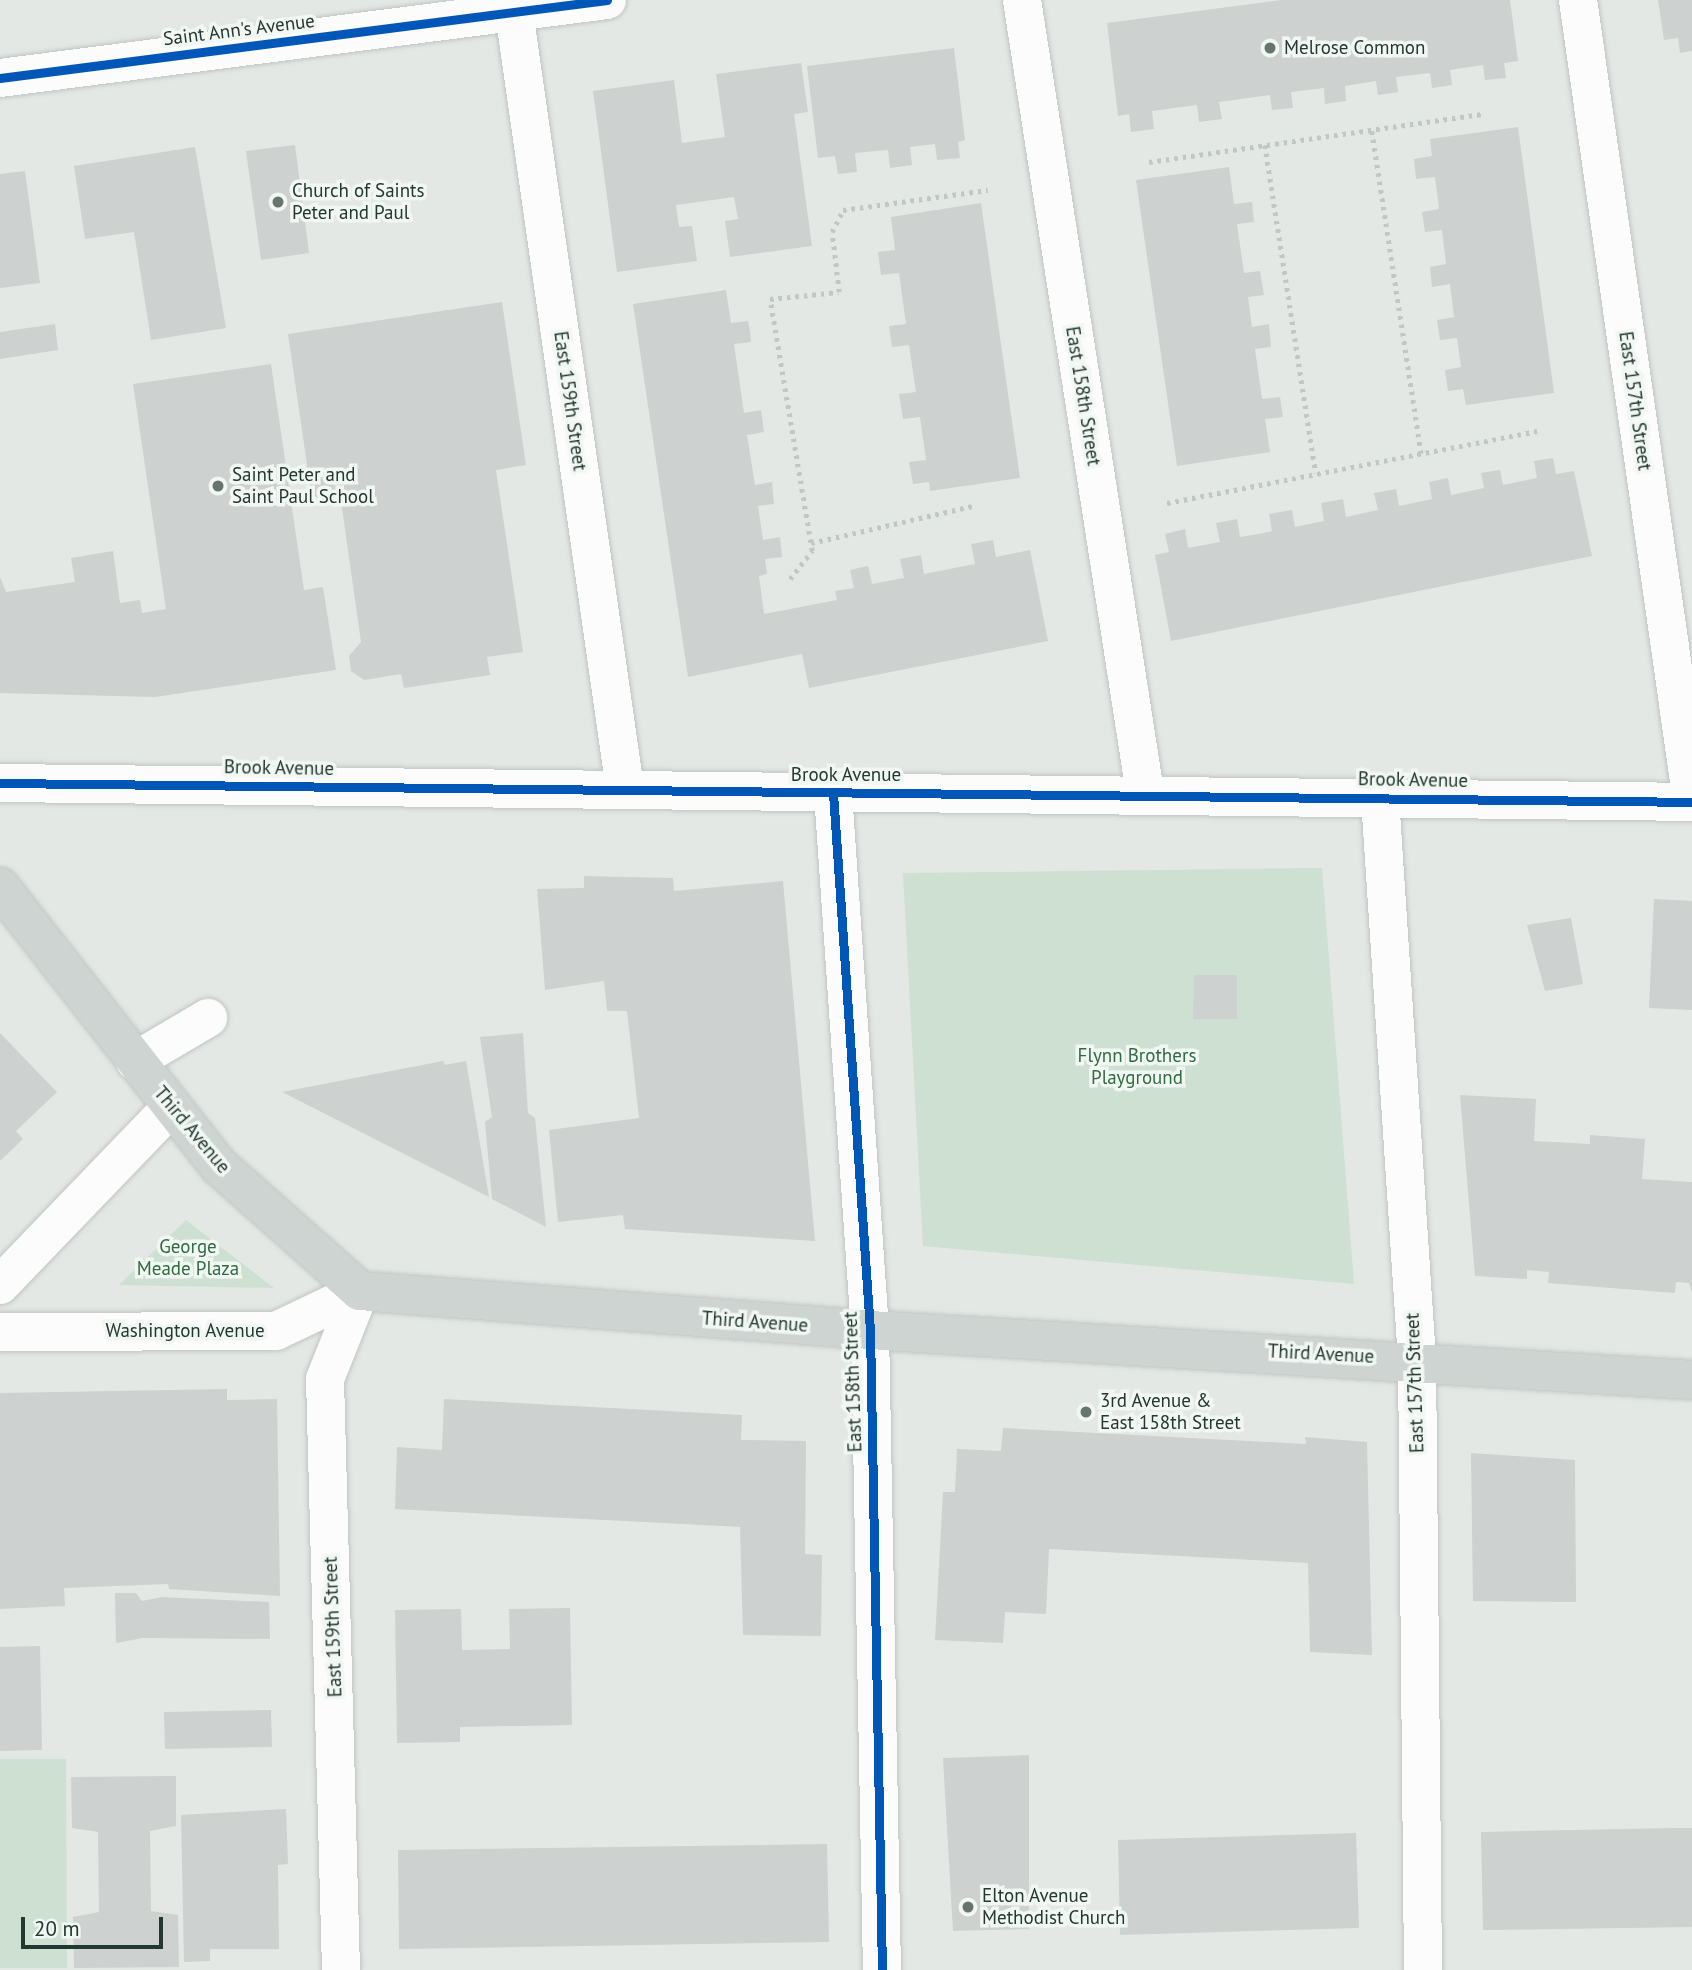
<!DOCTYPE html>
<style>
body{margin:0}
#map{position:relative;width:1692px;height:1970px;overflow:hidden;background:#e3e8e5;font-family:"PT Sans",sans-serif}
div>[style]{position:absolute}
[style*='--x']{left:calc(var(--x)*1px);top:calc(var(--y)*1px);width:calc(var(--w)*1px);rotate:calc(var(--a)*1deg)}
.green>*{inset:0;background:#cde0d1}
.building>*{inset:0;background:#cdd1cf}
.path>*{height:4.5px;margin-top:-2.25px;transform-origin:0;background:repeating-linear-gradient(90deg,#c0c8c4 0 3.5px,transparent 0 8.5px)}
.roads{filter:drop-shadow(0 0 2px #c0c5c2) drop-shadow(0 0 2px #c0c5c2)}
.minor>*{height:38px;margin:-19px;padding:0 19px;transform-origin:19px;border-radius:19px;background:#fbfcfb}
.major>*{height:38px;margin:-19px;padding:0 19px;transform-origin:19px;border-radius:19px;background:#ced4d1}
.cycleway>*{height:9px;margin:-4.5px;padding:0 4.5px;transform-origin:4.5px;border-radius:4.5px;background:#0057b8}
.dots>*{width:19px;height:19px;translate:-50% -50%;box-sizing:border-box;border:4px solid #f1f7f3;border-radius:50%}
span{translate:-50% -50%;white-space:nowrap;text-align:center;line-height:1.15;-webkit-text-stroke:7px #f1f7f3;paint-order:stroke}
.street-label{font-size:19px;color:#233830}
.poi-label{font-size:19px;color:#233830}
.left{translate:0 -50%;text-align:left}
.park-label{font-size:19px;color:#316b40}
.scale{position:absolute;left:21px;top:1917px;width:142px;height:32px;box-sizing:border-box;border:4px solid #233830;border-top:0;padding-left:9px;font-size:21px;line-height:24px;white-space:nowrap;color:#233830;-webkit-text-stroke:5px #f1f7f3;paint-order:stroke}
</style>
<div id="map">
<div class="green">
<div style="clip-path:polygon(1322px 868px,1354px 1284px,923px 1246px,903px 873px)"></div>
<div style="clip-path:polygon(186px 1220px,274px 1288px,119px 1285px)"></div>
<div style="clip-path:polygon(0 1759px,66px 1759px,67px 1968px,0 1968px)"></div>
</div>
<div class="building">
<div style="clip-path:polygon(1281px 0,1510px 0,1518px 61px,1504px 63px,1506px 78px,1485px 80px,1483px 65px,1450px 70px,1452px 85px,1432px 88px,1430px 73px,1396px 77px,1398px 92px,1378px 95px,1376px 81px,1345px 86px,1346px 101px,1325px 104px,1324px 88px,1291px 92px,1293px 108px,1272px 110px,1270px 95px,1219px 102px,1222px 119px,1199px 122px,1197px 105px,1152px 111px,1154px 129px,1131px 132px,1129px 114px,1118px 116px,1107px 23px)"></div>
<div style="clip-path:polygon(1658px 0,1692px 0,1692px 51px,1680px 53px,1678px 38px,1664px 40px)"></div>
<div style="clip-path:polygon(954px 48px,965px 140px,958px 142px,960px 158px,937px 160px,935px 144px,910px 147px,912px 165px,890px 168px,888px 150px,855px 153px,857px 172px,838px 174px,835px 156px,818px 158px,807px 66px)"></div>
<div style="clip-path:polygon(801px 63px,808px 112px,794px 114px,812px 246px,730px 257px,725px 221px,738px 219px,734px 197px,676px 205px,679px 227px,692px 226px,697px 261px,617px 272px,593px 91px,674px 80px,682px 143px,725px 137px,716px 74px)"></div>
<div style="clip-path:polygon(1518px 127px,1554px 393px,1466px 405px,1463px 389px,1448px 391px,1445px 370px,1461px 367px,1457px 338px,1440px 340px,1437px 320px,1454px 317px,1450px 284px,1432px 287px,1430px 267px,1446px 264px,1442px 230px,1425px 232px,1422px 212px,1439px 209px,1435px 177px,1416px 179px,1414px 159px,1432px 156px,1430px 139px)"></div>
<div style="clip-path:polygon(295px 145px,309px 253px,261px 260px,246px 151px)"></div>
<div style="clip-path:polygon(195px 147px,226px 328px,151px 340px,134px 232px,85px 239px,74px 166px)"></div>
<div style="clip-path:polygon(1229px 167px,1234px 204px,1252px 202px,1254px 222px,1237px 224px,1244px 273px,1260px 271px,1264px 295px,1248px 297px,1252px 327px,1269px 324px,1271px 347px,1255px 349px,1262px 399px,1280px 397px,1283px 417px,1265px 419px,1270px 452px,1177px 466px,1136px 180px)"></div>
<div style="clip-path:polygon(25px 171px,40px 283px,0 288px,0 174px)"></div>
<div style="clip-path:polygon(981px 203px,1020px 478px,930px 491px,929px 482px,913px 484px,909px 462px,926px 460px,920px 417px,903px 419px,899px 394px,916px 392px,909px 345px,892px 347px,889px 326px,906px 324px,899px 273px,881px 275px,878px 252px,895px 250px,891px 217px)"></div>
<div style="clip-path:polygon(726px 290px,731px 323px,748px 321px,750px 331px,751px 342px,734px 344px,744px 413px,761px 410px,764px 432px,747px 435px,755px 485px,772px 482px,774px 504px,758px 506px,763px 540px,780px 537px,782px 557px,765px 559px,767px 574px,759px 576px,764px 614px,837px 600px,835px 591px,854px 588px,850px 570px,868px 566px,872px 584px,904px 578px,900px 559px,921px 555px,924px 574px,975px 564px,971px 544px,993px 540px,996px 557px,1030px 550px,1048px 641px,809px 688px,802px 654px,688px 677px,633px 304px)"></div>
<div style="clip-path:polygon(502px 302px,526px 465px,496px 470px,523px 652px,487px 657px,490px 675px,404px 688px,401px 674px,364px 680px,351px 671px,349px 656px,361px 642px,340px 494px,312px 499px,288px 334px)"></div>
<div style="clip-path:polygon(55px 324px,58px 350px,0 359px,0 332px)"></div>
<div style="clip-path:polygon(271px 364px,304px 590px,323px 587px,336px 670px,155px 697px,0 693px,0 577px,6px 592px,75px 582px,71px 558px,113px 551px,120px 603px,140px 600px,142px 613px,166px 609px,133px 384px)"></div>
<div style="clip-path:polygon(1553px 458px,1556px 474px,1574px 471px,1592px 556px,1171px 641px,1155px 555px,1169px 552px,1165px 534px,1185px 529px,1188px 548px,1209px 544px,1220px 542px,1216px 523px,1237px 519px,1240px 537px,1259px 534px,1272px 531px,1269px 514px,1292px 510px,1295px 527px,1324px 521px,1321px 503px,1343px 499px,1346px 517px,1378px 510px,1374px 493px,1396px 489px,1399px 506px,1432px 499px,1429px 482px,1448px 478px,1451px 495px,1484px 488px,1481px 473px,1500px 470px,1503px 485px,1537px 478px,1534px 461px)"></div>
<div style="clip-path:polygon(584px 876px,673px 878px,674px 891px,783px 881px,815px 1241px,625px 1229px,623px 1215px,558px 1222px,549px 1130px,639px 1118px,627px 1011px,607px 1011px,604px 981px,545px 990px,537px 889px,584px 888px)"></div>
<div style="clip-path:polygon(1654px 899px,1692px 901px,1692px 1010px,1649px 1008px)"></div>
<div style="clip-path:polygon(1571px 918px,1583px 984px,1545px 991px,1527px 925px)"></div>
<div style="clip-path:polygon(1194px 975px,1237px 975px,1237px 1019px,1193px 1019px)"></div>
<div style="clip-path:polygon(0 1033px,57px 1092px,16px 1131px,23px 1139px,0 1161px)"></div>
<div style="clip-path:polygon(523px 1033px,528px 1113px,535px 1118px,546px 1227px,492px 1199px,485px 1122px,492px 1117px,480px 1037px)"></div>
<div style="clip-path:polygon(443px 1061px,445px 1065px,466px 1061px,489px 1197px,282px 1092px)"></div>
<div style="clip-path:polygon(1460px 1095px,1536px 1099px,1534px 1141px,1590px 1144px,1590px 1135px,1645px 1139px,1642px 1179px,1692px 1182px,1692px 1292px,1689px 1283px,1676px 1282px,1675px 1293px,1548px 1283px,1549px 1272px,1527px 1270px,1527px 1279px,1475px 1276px)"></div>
<div style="clip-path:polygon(227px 1389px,227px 1400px,277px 1399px,280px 1596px,169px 1589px,168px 1584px,64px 1588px,65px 1606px,0 1609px,0 1393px)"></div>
<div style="clip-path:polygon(444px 1399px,742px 1415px,741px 1440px,806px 1441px,805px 1554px,822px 1555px,821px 1636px,743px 1635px,740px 1527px,395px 1509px,397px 1447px,442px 1450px)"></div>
<div style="clip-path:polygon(1003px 1428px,1306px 1444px,1305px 1437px,1367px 1442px,1372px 1655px,1310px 1652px,1308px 1563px,1049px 1549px,1046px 1614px,1005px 1612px,1003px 1643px,935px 1640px,943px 1492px,955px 1492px,957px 1449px,1001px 1451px)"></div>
<div style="clip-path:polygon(1471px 1453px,1575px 1460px,1576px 1602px,1473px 1601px)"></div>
<div style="clip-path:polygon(115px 1593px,136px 1593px,142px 1601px,162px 1597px,269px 1602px,270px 1639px,143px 1638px,116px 1643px)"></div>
<div style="clip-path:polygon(570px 1608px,572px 1725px,460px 1727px,460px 1742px,397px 1743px,395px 1610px,461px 1609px,462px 1650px,510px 1649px,509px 1609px)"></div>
<div style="clip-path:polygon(40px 1646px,42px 1750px,0 1751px,0 1647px)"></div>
<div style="clip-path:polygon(271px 1710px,272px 1747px,165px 1749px,164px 1712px)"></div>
<div style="clip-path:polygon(1029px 1755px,1029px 1929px,953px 1931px,943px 1758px)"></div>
<div style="clip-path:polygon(176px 1776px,176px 1826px,150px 1831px,151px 1911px,178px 1915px,179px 1967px,74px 1968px,73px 1917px,99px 1912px,98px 1832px,72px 1828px,71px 1777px)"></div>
<div style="clip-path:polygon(286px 1809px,288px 1864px,278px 1865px,279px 1949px,210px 1949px,210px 1961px,184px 1962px,181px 1815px)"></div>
<div style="clip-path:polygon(1673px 1828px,1692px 1828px,1692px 1927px,1483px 1930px,1481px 1832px)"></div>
<div style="clip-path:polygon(1356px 1833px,1359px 1928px,1120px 1935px,1118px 1840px)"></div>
<div style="clip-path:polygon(827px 1844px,829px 1942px,399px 1949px,398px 1850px)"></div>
</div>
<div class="path">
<div style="--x:1372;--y:131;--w:326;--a:81.3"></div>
<div style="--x:1265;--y:145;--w:332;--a:81.2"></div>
<div style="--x:1149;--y:162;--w:338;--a:-8.2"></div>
<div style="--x:1167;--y:503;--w:377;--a:-11"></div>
<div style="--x:811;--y:543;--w:170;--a:-12.9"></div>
<div style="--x:790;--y:579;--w:36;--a:-52"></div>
<div style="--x:812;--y:551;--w:255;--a:-99.5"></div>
<div style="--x:770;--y:299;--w:69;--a:-5.8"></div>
<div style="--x:839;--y:292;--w:60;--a:-96.7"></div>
<div style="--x:832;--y:232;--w:25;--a:-63"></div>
<div style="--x:843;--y:210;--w:146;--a:-7.9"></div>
</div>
<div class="roads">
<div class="minor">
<div style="--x:1022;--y:0;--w:802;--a:81.18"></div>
<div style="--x:1578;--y:0;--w:810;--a:81.91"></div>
<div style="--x:514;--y:12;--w:785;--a:81.87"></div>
<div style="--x:0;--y:78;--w:612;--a:-7.32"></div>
<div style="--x:0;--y:783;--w:1692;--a:0.64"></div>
<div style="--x:833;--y:793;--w:538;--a:86.06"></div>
<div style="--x:870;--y:1330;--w:640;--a:88.93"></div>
<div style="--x:1380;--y:798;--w:562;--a:86.23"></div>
<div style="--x:1417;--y:1359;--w:611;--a:89.44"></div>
<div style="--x:135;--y:1061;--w:85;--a:-30.5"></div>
<div style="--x:0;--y:1285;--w:247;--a:-46.1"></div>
<div style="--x:0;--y:1332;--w:276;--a:-0.2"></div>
<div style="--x:276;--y:1331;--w:93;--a:-25.5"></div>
<div style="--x:341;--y:1970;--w:591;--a:-91.55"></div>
<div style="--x:325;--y:1379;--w:95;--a:-68.3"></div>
</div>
<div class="major">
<div style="--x:0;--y:887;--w:355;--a:51.9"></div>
<div style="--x:219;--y:1166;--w:188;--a:41.6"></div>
<div style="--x:360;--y:1291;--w:511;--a:4.37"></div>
<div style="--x:870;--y:1330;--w:824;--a:3.48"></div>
</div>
</div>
<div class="cycleway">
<div style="--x:0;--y:78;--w:612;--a:-7.32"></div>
<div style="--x:0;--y:783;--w:1692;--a:0.64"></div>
<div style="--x:833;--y:793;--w:538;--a:86.06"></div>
<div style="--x:870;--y:1330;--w:640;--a:88.93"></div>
</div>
<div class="dots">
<div style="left:1270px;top:48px;background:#66766f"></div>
<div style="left:278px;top:202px;background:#66766f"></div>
<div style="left:218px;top:486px;background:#66766f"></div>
<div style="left:1086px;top:1412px;background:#66766f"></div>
<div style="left:968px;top:1907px;background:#66766f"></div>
</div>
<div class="street-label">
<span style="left:239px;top:30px;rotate:-7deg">Saint Ann's Avenue</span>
<span style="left:1083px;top:396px;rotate:81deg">East 158th Street</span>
<span style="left:570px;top:401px;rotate:82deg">East 159th Street</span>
<span style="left:1635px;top:401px;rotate:82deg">East 157th Street</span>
<span style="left:279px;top:768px;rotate:1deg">Brook Avenue</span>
<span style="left:846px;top:775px">Brook Avenue</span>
<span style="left:1413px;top:780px;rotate:1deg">Brook Avenue</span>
<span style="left:192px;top:1130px;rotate:50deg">Third Avenue</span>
<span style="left:755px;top:1322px;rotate:4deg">Third Avenue</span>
<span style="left:185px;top:1331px">Washington Avenue</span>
<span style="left:1321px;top:1354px;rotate:3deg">Third Avenue</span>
<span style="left:853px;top:1382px;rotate:-92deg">East 158th Street</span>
<span style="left:1415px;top:1383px;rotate:-92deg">East 157th Street</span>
<span style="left:333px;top:1627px;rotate:-92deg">East 159th Street</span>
</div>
<div class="poi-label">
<span class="left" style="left:1284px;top:48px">Melrose Common</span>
<span class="left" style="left:292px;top:202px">Church of Saints<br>Peter and Paul</span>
<span class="left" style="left:232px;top:486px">Saint Peter and<br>Saint Paul School</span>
<span class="left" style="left:1100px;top:1412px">3rd Avenue &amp;<br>East 158th Street</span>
<span class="left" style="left:982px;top:1907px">Elton Avenue<br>Methodist Church</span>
</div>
<div class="park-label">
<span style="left:1137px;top:1067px">Flynn Brothers<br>Playground</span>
<span style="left:188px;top:1258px">George<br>Meade Plaza</span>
</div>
<div class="scale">20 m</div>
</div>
